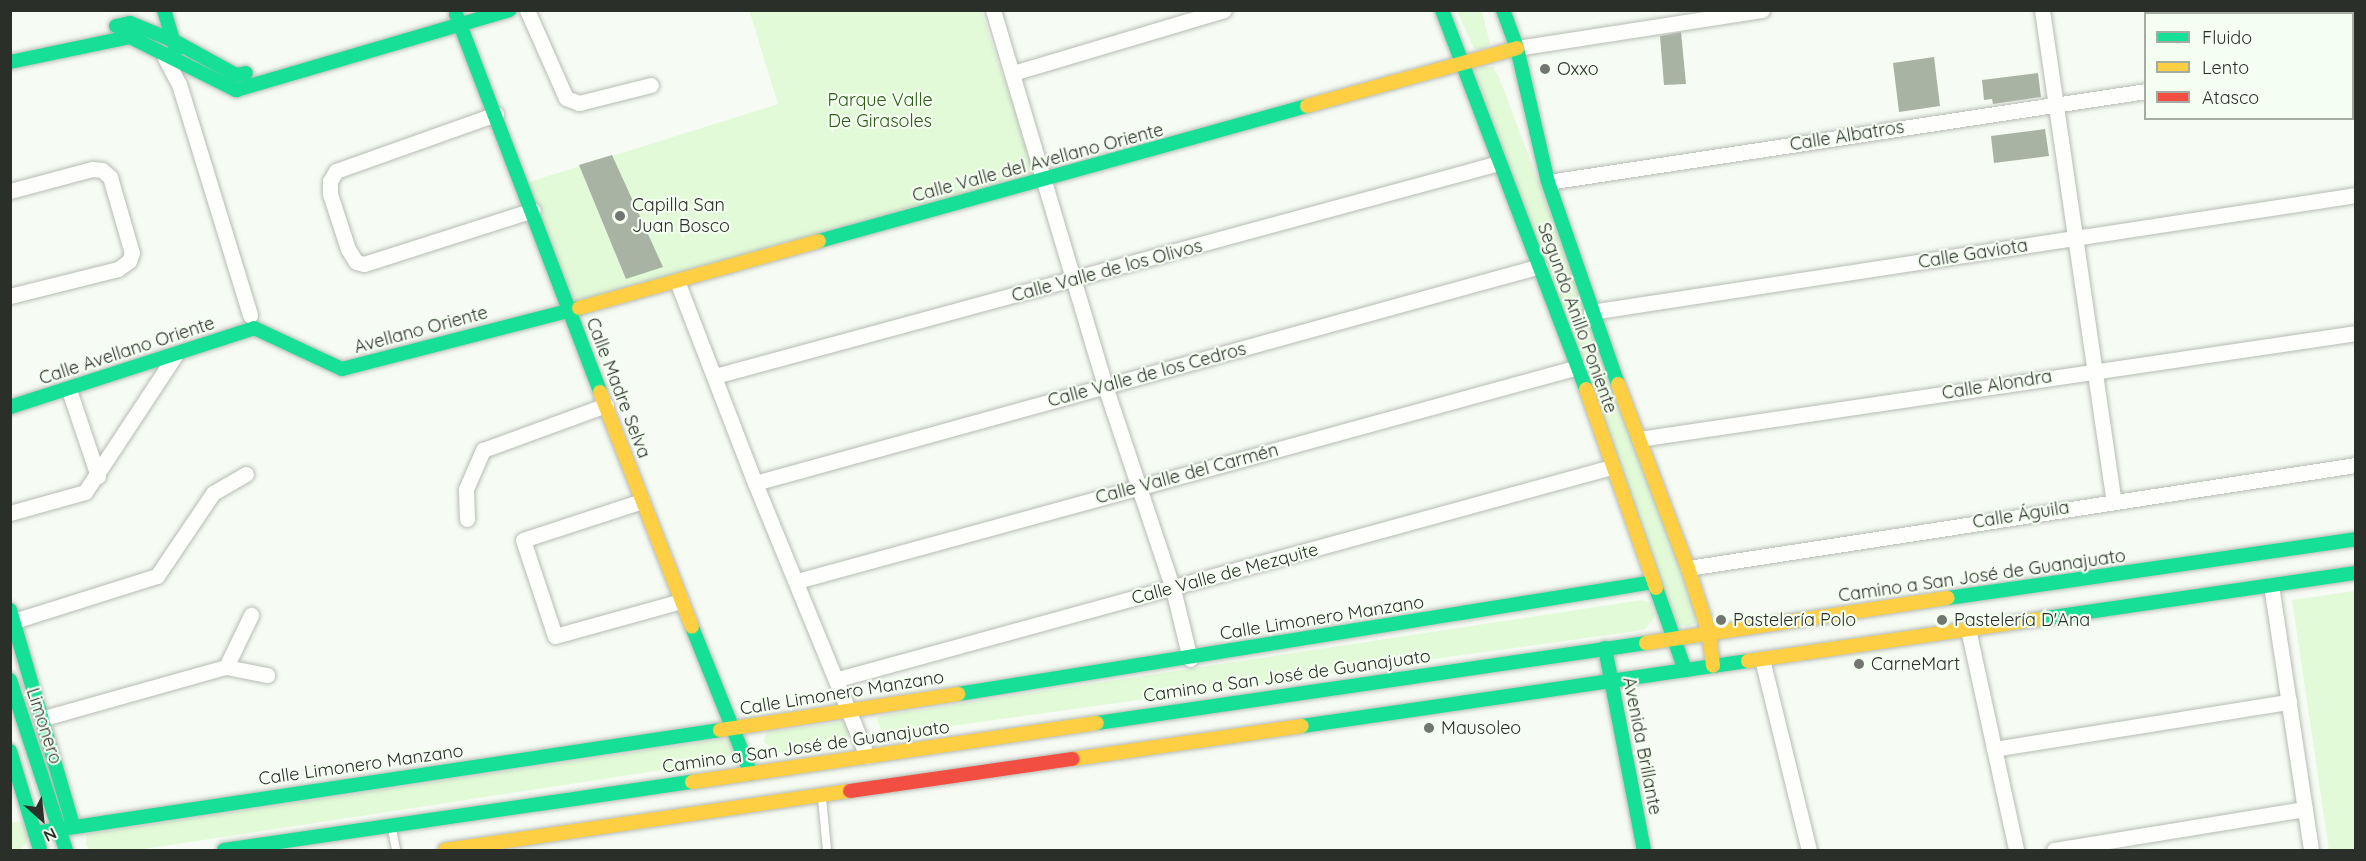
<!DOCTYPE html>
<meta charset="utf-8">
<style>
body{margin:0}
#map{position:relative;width:2366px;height:861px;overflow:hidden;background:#f6fcf4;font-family:Quicksand,sans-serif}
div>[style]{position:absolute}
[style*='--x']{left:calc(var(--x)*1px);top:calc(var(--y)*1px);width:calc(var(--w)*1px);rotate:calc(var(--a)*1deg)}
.green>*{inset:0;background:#e2fad8}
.building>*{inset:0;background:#a8b3a4}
.roads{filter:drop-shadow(0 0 2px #b6bbb4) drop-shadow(0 0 2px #b6bbb4)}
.lane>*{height:8px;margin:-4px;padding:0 4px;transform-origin:4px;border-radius:4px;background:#fefffd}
.street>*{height:15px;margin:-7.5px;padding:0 7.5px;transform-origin:7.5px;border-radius:7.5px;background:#fefffd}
.fast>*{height:14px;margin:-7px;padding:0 7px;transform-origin:7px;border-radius:7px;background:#16e098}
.slow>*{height:14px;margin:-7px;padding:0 7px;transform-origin:7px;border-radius:7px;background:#ffcf43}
.jam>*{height:14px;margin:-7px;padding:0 7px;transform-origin:7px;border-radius:7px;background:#f24e42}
.dots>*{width:16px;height:16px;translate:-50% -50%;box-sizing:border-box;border:3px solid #f5fff1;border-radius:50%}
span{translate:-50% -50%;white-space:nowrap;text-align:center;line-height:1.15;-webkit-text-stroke:4.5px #f5fff1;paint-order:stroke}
.poi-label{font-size:18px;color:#2a2f29}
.left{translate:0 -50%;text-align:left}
.park-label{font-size:18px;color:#2e5917}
.street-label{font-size:18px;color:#2a2f29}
.frame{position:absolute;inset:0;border:12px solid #2a2f29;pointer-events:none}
.legend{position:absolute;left:2144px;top:12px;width:210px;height:108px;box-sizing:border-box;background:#f5fff1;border:2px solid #a4aca1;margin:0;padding:8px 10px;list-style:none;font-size:18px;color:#2a2f29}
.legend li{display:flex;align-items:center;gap:12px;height:30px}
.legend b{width:30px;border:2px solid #a4aca1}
.north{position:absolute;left:12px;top:789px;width:60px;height:60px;-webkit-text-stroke:4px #f5fff1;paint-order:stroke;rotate:153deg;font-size:16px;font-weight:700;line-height:24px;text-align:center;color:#2a2f29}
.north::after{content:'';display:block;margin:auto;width:21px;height:27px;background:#2a2f29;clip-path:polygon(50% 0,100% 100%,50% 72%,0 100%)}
</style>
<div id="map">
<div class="green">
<div style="clip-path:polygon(749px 10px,981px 11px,1036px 173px,572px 305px,526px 183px,778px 104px)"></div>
<div style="clip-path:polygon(1457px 11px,1482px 11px,1490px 44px,1483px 49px,1474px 49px)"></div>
<div style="clip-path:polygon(1484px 67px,1493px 67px,1499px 77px,1690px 586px,1696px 623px,1688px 626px,1677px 625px,1474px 70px)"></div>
<div style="clip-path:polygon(2355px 591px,2355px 850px,2329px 850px,2292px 600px)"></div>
<div style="clip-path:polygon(1642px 600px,1651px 603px,1655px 617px,1645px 629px,1629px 632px,894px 734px,882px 730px,877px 721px,879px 716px)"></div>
<div style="clip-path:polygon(844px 722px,849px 727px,849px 734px,842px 742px,778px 753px,764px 742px,766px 732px)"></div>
<div style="clip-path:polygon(730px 738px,736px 745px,731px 755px,715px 762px,137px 850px,90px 850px,86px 844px,87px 834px)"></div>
<div style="clip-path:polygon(22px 821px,29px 838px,21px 850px,11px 850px,11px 823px)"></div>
</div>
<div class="building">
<div style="clip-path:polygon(1681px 32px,1686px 84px,1664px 85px,1660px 36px)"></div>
<div style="clip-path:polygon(1934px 57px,1940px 106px,1899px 112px,1893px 63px)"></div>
<div style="clip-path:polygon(2038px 73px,2041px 97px,1993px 104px,1992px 99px,1984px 100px,1982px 80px)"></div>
<div style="clip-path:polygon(2045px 129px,2049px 156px,1994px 163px,1991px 136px)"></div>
<div style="clip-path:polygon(612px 155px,663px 267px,626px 279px,579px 165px)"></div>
</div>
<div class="roads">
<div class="lane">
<div style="--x:822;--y:798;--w:52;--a:84.5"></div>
<div style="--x:392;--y:829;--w:21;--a:79"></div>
</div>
<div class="street">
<div style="--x:527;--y:10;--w:96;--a:66.1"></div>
<div style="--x:566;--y:98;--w:14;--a:21"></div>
<div style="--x:579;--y:103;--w:74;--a:-14"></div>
<div style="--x:993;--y:10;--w:392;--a:73.4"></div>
<div style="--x:1105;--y:386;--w:214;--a:71.5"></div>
<div style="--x:1173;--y:589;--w:72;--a:76.3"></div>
<div style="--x:2042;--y:10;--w:496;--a:81.7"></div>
<div style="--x:1517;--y:48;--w:248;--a:-8.8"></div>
<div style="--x:165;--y:58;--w:30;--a:62"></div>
<div style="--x:179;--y:84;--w:242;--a:72.9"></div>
<div style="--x:2352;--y:61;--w:4;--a:0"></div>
<div style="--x:1013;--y:73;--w:220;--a:-16.6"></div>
<div style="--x:496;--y:114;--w:170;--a:160.4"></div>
<div style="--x:336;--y:171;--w:12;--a:121"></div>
<div style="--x:330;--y:181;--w:13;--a:90"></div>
<div style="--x:330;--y:194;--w:58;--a:71.9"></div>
<div style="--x:348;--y:249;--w:15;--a:58"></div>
<div style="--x:356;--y:262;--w:8;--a:14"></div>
<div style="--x:364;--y:264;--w:177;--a:-17.7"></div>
<div style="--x:1548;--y:182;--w:605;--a:-8.65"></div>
<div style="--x:10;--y:191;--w:85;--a:-15"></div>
<div style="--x:92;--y:169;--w:10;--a:6"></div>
<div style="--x:102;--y:170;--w:11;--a:41"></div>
<div style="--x:110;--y:177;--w:79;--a:73.9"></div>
<div style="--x:132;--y:253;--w:9;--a:111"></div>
<div style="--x:129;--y:261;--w:14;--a:144"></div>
<div style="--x:118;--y:269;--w:111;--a:166"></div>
<div style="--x:677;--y:281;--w:217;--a:68.9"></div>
<div style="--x:755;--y:483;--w:295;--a:67.7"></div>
<div style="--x:1591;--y:312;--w:774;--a:-8.7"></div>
<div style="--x:715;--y:376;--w:812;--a:-15.2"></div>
<div style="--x:69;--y:390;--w:91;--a:71.4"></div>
<div style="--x:1639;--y:439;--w:725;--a:-8.41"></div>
<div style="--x:755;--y:483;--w:814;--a:-15.45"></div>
<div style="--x:642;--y:501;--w:125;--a:161.9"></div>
<div style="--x:523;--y:540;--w:101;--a:71.6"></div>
<div style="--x:555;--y:636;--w:131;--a:-15.5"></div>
<div style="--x:10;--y:513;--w:78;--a:-15.6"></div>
<div style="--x:85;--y:492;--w:162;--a:-56.6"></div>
<div style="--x:467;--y:519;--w:30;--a:-92"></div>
<div style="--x:466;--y:489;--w:43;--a:-66.4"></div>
<div style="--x:483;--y:450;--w:131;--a:-20.1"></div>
<div style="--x:1688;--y:568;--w:676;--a:-8.77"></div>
<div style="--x:797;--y:581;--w:810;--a:-15.32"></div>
<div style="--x:2271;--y:585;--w:268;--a:81.4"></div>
<div style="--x:14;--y:621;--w:150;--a:-17.5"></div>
<div style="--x:157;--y:576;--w:100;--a:-56"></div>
<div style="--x:213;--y:493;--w:38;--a:-30"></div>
<div style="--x:1968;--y:629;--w:226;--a:77.7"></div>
<div style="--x:1762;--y:659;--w:197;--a:76.2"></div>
<div style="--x:226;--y:667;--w:58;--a:-64.3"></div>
<div style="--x:838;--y:679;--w:803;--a:-15.32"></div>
<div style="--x:44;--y:718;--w:189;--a:-15.7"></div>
<div style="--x:226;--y:667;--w:42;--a:11"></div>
<div style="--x:1994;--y:749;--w:299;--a:-9.1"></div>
<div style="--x:2054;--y:850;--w:254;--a:-9.3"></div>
</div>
<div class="fast">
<div style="--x:164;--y:10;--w:42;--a:73.3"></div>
<div style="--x:1442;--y:10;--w:405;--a:69.2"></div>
<div style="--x:1503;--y:10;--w:40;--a:69.8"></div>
<div style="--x:1517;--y:48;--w:138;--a:77"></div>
<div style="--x:1548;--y:182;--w:214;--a:70.9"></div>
<div style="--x:456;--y:14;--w:404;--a:69.1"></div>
<div style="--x:116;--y:26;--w:14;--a:-12"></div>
<div style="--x:130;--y:23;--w:48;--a:22.2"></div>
<div style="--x:174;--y:41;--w:71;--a:28.7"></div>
<div style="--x:236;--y:75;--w:10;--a:-11"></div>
<div style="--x:10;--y:62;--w:123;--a:-11.8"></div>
<div style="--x:130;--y:37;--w:119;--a:26.6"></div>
<div style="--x:236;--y:90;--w:285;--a:-16.3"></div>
<div style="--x:819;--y:241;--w:506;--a:-15.46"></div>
<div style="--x:10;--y:407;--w:256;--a:-17.9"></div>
<div style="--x:254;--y:328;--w:97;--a:25"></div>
<div style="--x:342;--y:369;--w:245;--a:-14.4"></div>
<div style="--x:1656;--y:588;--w:87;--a:70.5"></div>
<div style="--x:1948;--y:598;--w:412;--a:-8.2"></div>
<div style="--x:10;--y:610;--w:225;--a:73.7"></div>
<div style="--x:2039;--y:619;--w:320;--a:-8.3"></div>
<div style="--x:692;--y:627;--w:158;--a:68.1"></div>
<div style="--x:1605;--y:648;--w:206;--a:79.1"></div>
<div style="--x:10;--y:680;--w:179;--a:71.8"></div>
<div style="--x:958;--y:694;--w:704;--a:-9.15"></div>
<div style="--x:1097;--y:723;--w:555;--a:-8.29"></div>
<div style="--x:1302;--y:726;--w:451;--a:-8.3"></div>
<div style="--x:10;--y:751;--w:103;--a:73.1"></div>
<div style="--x:35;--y:833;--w:693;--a:-8.55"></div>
<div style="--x:224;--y:850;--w:473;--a:-8.3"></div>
</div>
<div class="slow">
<div style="--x:1307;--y:106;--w:218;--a:-15.4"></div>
<div style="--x:579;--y:308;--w:249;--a:-15.6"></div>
<div style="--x:1618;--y:384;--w:197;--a:69.2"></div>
<div style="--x:1688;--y:568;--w:68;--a:72.1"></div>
<div style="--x:1709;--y:633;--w:33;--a:83"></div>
<div style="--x:1586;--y:389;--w:211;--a:70.6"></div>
<div style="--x:600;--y:392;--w:252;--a:68.6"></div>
<div style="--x:1646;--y:643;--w:305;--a:-8.5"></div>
<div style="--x:1748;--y:661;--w:294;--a:-8.2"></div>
<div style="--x:720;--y:730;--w:241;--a:-8.6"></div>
<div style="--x:1073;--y:759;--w:231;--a:-8.2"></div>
<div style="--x:692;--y:782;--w:409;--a:-8.3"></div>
<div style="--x:445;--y:850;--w:409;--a:-8.3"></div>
</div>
<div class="jam">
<div style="--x:850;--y:791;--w:225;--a:-8.2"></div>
</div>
</div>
<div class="dots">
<div style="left:1545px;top:69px;background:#717770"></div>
<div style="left:620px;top:216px;background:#717770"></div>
<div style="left:1721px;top:620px;background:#717770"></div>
<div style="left:1942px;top:620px;background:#717770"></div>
<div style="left:1859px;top:664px;background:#717770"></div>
<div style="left:1429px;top:728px;background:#717770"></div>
</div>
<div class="poi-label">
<span class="left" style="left:1557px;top:69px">Oxxo</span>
<span class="left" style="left:632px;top:216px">Capilla San<br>Juan Bosco</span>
<span class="left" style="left:1733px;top:620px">Pastelería Polo</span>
<span class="left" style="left:1954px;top:620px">Pastelería D'Ana</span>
<span class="left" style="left:1871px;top:664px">CarneMart</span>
<span class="left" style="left:1441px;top:728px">Mausoleo</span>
</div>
<div class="park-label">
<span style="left:880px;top:111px">Parque Valle<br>De Girasoles</span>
</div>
<div class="street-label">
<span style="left:1847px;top:136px;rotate:-9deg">Calle Albatros</span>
<span style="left:1038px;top:163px;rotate:-15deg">Calle Valle del Avellano Oriente</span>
<span style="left:1973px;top:254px;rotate:-9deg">Calle Gaviota</span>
<span style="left:1107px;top:271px;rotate:-15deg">Calle Valle de los Olivos</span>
<span style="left:1577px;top:318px;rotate:70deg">Segundo Anillo Poniente</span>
<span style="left:421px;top:330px;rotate:-15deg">Avellano Oriente</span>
<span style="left:127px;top:351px;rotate:-18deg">Calle Avellano Oriente</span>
<span style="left:1147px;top:375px;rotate:-15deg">Calle Valle de los Cedros</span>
<span style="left:1997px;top:385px;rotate:-9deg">Calle Alondra</span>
<span style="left:618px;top:388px;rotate:69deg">Calle Madre Selva</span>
<span style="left:1187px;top:474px;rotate:-15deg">Calle Valle del Carmén</span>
<span style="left:2021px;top:515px;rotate:-9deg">Calle Águila</span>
<span style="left:1225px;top:574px;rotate:-15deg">Calle Valle de Mezquite</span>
<span style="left:1982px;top:576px;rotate:-8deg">Camino a San José de Guanajuato</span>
<span style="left:1322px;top:618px;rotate:-9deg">Calle Limonero Manzano</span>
<span style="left:1287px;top:676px;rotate:-8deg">Camino a San José de Guanajuato</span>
<span style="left:842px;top:693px;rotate:-9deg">Calle Limonero Manzano</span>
<span style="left:44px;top:726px;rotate:72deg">Limonero</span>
<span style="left:1642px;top:746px;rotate:79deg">Avenida Brillante</span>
<span style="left:806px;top:747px;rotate:-8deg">Camino a San José de Guanajuato</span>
<span style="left:361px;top:765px;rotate:-8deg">Calle Limonero Manzano</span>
</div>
<div class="frame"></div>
<ul class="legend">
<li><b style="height:8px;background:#16e098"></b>Fluido</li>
<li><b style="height:8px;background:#ffcf43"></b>Lento</li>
<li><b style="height:8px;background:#f24e42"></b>Atasco</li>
</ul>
<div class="north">N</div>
</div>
